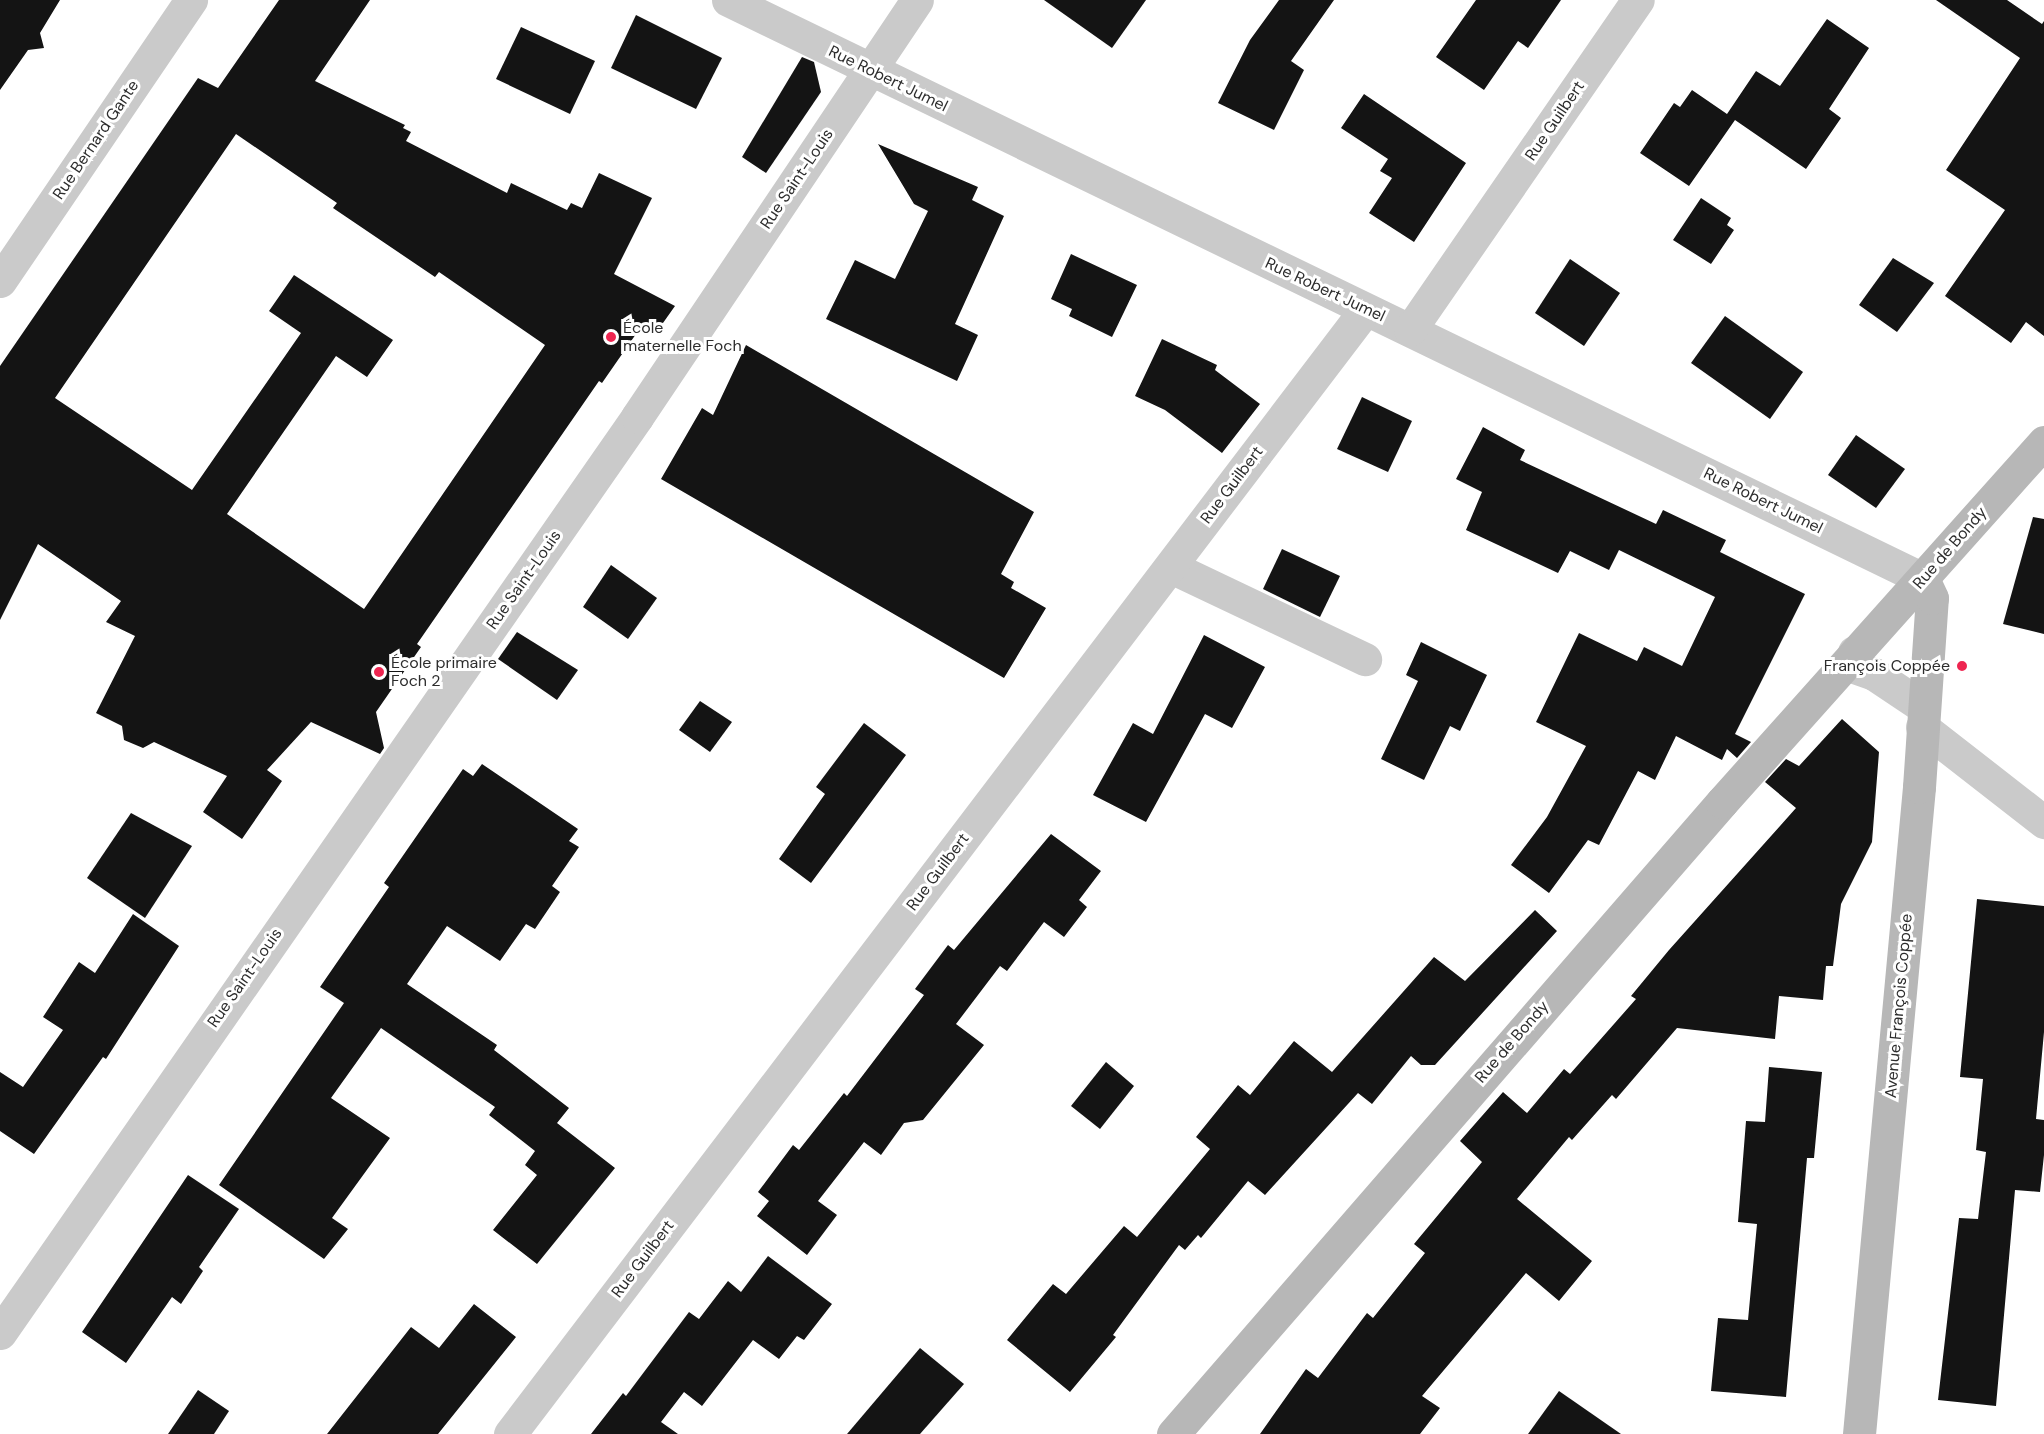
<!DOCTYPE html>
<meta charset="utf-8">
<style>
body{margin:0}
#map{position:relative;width:2044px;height:1434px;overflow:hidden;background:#fff;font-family:"DM Sans",sans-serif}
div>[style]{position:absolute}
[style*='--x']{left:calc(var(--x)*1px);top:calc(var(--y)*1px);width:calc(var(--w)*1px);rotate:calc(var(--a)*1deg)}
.building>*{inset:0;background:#141414}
.street>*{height:33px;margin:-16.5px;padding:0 16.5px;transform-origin:16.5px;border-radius:16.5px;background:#cacaca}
.secondary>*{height:33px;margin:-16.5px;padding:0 16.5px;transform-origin:16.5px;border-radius:16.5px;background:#b7b7b7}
.dots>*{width:16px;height:16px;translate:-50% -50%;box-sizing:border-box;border:3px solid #fff;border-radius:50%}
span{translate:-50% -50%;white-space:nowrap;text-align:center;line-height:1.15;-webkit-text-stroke:6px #fff;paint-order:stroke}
.street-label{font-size:16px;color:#2d2d2d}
.poi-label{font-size:16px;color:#2d2d2d}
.left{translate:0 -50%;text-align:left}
.right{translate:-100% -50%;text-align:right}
</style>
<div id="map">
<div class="building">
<div style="clip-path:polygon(0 0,60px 0,40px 33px,44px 48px,28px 50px,0 90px)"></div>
<div style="clip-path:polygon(evenodd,279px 0,370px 0,315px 81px,405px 125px,403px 128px,411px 132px,406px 141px,507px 193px,511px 183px,567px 210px,571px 203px,582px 208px,599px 173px,652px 198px,614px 274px,675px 306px,658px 330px,636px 334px,602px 383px,599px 381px,417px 644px,421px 647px,376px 712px,384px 748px,380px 754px,311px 722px,267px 770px,282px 781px,242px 839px,203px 812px,227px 776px,154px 742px,143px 748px,124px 740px,122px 726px,96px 713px,135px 636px,106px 622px,121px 601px,38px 544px,0 620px,0 366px,198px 78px,218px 88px,279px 0,236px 134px,337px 203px,333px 208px,435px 277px,439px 272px,545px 345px,364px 609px,227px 514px,336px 356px,367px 377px,393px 340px,294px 275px,269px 311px,301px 333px,192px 490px,55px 398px,236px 134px)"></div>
<div style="clip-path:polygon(1044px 0,1146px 0,1112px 48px)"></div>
<div style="clip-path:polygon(1279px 0,1334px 0,1291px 61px,1304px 70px,1274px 130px,1218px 103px,1250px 40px)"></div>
<div style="clip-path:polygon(1476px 0,1561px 0,1528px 48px,1518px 41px,1484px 90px,1436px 57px)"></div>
<div style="clip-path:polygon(1936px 0,2007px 0,2042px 24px,2044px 21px,2044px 336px,2026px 322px,2011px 343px,1945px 296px,2005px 210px,1946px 170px,2020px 58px)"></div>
<div style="clip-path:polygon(636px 15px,722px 58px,696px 109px,611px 68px)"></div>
<div style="clip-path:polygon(1827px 19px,1869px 48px,1829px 109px,1841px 118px,1806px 169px,1735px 120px,1689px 186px,1640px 153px,1674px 103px,1680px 107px,1692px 90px,1727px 114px,1756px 71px,1780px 86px)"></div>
<div style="clip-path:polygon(521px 27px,595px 61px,570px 114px,496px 79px)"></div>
<div style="clip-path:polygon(802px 57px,814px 62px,821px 92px,766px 173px,742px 157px)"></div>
<div style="clip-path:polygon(1364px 94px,1466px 163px,1414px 242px,1369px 213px,1392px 178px,1380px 171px,1388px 159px,1341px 128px)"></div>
<div style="clip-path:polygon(878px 144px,978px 187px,972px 200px,1004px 216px,955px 324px,978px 335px,957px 381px,826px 319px,855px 260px,895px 279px,928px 211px,914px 204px)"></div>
<div style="clip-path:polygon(1701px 198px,1731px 218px,1727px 225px,1734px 230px,1711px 264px,1673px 240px)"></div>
<div style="clip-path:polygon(1071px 254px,1137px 285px,1112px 337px,1069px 316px,1072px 309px,1051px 299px)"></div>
<div style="clip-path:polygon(1893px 258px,1934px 283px,1897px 332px,1859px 305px)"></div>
<div style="clip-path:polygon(1570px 259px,1620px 293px,1584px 346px,1535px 313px)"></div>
<div style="clip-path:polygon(1725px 316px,1803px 372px,1770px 419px,1691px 363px)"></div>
<div style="clip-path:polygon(1162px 339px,1217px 365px,1215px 370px,1260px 404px,1222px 453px,1165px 410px,1135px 396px)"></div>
<div style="clip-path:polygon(746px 345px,1034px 512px,1001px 574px,1014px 582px,1011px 588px,1046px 608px,1004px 678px,661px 479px,702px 408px,713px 415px)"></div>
<div style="clip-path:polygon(1362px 397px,1412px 421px,1388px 472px,1337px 449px)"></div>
<div style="clip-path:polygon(1483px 427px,1525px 450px,1520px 460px,1656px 524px,1663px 510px,1726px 540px,1720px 552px,1805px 594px,1735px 734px,1751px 742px,1737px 758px,1727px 749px,1722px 760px,1676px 736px,1655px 780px,1638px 771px,1599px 845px,1588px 840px,1549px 893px,1511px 865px,1547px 817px,1586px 746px,1536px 722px,1579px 633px,1637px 661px,1644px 647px,1682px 666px,1715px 597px,1619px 550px,1609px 570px,1570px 551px,1558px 573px,1466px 530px,1482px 492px,1456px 479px)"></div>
<div style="clip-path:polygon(1856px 435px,1905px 469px,1876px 508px,1828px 475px)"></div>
<div style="clip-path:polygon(2033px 517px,2044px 519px,2044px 634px,2003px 624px)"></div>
<div style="clip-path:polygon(1282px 549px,1340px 576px,1320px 617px,1263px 589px)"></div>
<div style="clip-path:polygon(611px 565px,657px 598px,628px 639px,583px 607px)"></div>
<div style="clip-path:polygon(517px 632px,578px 670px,557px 700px,498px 659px)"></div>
<div style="clip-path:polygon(1204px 635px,1265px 667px,1232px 728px,1205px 714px,1146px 822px,1093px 795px,1133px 723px,1153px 734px)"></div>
<div style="clip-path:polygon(1421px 642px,1487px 675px,1460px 731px,1450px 726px,1424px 780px,1381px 759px,1418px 681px,1406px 675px)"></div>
<div style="clip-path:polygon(700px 701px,732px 722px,710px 752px,679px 730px)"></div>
<div style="clip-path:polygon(1842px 719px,1879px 752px,1872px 842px,1841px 904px,1833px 966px,1826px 966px,1823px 1000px,1779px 996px,1775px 1039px,1677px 1028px,1616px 1099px,1612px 1095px,1572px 1140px,1569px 1137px,1517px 1199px,1592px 1261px,1559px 1301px,1526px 1273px,1422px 1396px,1440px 1408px,1420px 1434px,1260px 1434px,1306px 1369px,1318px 1378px,1367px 1313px,1373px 1318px,1425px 1253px,1414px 1244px,1482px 1162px,1460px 1141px,1503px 1092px,1527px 1113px,1564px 1069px,1570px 1074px,1636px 999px,1631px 996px,1669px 950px,1796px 808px,1765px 782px,1786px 759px,1799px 766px)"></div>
<div style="clip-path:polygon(864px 723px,906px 755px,811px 883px,779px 859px,825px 794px,816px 787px)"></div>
<div style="clip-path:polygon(482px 764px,578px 829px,569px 841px,579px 847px,552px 886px,560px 892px,535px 929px,526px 924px,500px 961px,447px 926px,407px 984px,497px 1045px,494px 1050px,569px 1108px,557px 1123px,615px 1168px,537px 1264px,493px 1230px,537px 1175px,525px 1165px,535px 1151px,489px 1115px,495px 1107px,381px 1028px,331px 1098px,390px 1138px,332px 1218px,348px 1229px,324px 1259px,219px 1185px,344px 1003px,320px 987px,389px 887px,384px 883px,463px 769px,473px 776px)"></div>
<div style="clip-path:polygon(131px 813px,192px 846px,145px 918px,87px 878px)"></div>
<div style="clip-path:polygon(1051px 834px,1101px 871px,1079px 900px,1087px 907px,1064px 937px,1044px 922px,1007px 971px,1000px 966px,956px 1024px,984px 1045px,923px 1120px,904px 1123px,881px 1155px,864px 1142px,818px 1201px,837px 1215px,807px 1255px,757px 1216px,769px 1201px,758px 1192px,793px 1145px,799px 1150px,844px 1093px,847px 1096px,924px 995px,915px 989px,948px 945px,954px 950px)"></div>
<div style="clip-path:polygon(1977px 899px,2044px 906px,2044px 1032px,2036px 1119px,2044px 1120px,2044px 1155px,2040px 1192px,2015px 1190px,1996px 1406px,1938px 1400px,1959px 1218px,1978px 1219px,1986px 1152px,1976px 1150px,1983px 1079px,1960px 1077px)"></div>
<div style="clip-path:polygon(1535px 910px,1557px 931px,1435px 1065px,1421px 1065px,1411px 1056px,1372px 1104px,1358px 1093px,1265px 1195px,1248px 1181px,1201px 1238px,1198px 1235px,1185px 1250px,1179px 1245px,1113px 1335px,1116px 1337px,1070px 1392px,1007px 1340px,1053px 1284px,1066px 1294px,1124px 1226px,1137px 1237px,1210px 1149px,1196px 1137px,1238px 1085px,1250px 1095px,1294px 1041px,1332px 1072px,1434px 957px,1465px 981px)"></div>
<div style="clip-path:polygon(133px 914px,179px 946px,106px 1059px,103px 1057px,34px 1154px,0 1131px,0 1072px,23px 1087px,63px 1030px,43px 1017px,79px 962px,95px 973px)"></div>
<div style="clip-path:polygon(1106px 1062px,1134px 1086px,1100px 1129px,1071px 1106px)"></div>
<div style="clip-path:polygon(1769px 1067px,1822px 1072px,1814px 1158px,1807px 1158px,1786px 1397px,1711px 1391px,1718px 1318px,1748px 1320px,1757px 1224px,1738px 1222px,1746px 1121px,1765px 1122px)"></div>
<div style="clip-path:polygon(188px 1175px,239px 1209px,199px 1267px,203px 1271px,181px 1304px,172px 1297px,126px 1363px,82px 1332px)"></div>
<div style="clip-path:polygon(768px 1256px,832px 1304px,804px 1340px,797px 1336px,779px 1359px,753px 1340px,702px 1406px,684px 1392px,661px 1422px,678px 1434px,591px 1434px,623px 1393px,626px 1396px,689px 1312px,699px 1319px,728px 1281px,741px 1292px)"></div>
<div style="clip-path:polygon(474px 1304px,516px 1337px,438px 1434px,327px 1434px,411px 1327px,439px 1348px)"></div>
<div style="clip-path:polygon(920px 1348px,964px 1384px,920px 1434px,847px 1434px)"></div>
<div style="clip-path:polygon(198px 1390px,229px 1411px,214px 1434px,168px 1434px)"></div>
<div style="clip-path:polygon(1559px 1391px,1621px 1434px,1528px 1434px)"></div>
</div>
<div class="street">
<div style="--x:728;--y:0;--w:1328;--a:25.85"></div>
<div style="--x:0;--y:281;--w:340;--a:-55.8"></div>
<div style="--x:1410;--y:330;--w:401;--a:-55.4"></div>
<div style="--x:1171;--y:567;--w:215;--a:25.4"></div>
<div style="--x:1854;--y:652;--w:14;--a:102"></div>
<div style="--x:1851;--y:666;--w:24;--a:19"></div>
<div style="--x:1874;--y:674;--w:58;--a:33.7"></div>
<div style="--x:1922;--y:727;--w:155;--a:37.9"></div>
<div style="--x:0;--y:1333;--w:1116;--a:-55.18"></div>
<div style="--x:637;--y:417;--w:502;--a:-56.12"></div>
<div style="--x:510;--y:1434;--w:1412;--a:-52.74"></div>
</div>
<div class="secondary">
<div style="--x:1173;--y:1434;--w:837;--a:-49.02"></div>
<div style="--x:1722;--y:802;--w:483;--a:-48.2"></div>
<div style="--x:1859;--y:1434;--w:650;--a:-84.7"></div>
<div style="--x:1919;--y:787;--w:189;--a:-86.1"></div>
<div style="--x:1932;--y:598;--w:21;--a:-115"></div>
</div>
<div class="dots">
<div style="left:611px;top:337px;background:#ee2550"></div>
<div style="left:1962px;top:666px;background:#ee2550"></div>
<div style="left:379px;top:672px;background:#ee2550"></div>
</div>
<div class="street-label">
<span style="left:888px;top:79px;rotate:26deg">Rue Robert Jumel</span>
<span style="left:1555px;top:121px;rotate:-56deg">Rue Guilbert</span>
<span style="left:96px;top:140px;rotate:-56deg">Rue Bernard Gante</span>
<span style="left:797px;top:179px;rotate:-56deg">Rue Saint-Louis</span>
<span style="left:1325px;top:290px;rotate:25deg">Rue Robert Jumel</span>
<span style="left:1232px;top:485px;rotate:-53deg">Rue Guilbert</span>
<span style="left:1763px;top:501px;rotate:26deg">Rue Robert Jumel</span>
<span style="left:1950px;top:548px;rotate:-49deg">Rue de Bondy</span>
<span style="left:524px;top:580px;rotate:-55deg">Rue Saint-Louis</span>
<span style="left:938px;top:872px;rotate:-53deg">Rue Guilbert</span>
<span style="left:245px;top:978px;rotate:-55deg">Rue Saint-Louis</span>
<span style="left:1899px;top:1006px;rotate:-85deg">Avenue François Coppée</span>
<span style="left:1512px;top:1042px;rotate:-49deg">Rue de Bondy</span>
<span style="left:643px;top:1259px;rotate:-53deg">Rue Guilbert</span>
</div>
<div class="poi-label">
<span class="left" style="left:623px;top:337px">École<br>maternelle Foch</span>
<span class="left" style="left:391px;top:672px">École primaire<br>Foch 2</span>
<span class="right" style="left:1950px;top:666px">François Coppée</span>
</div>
</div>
